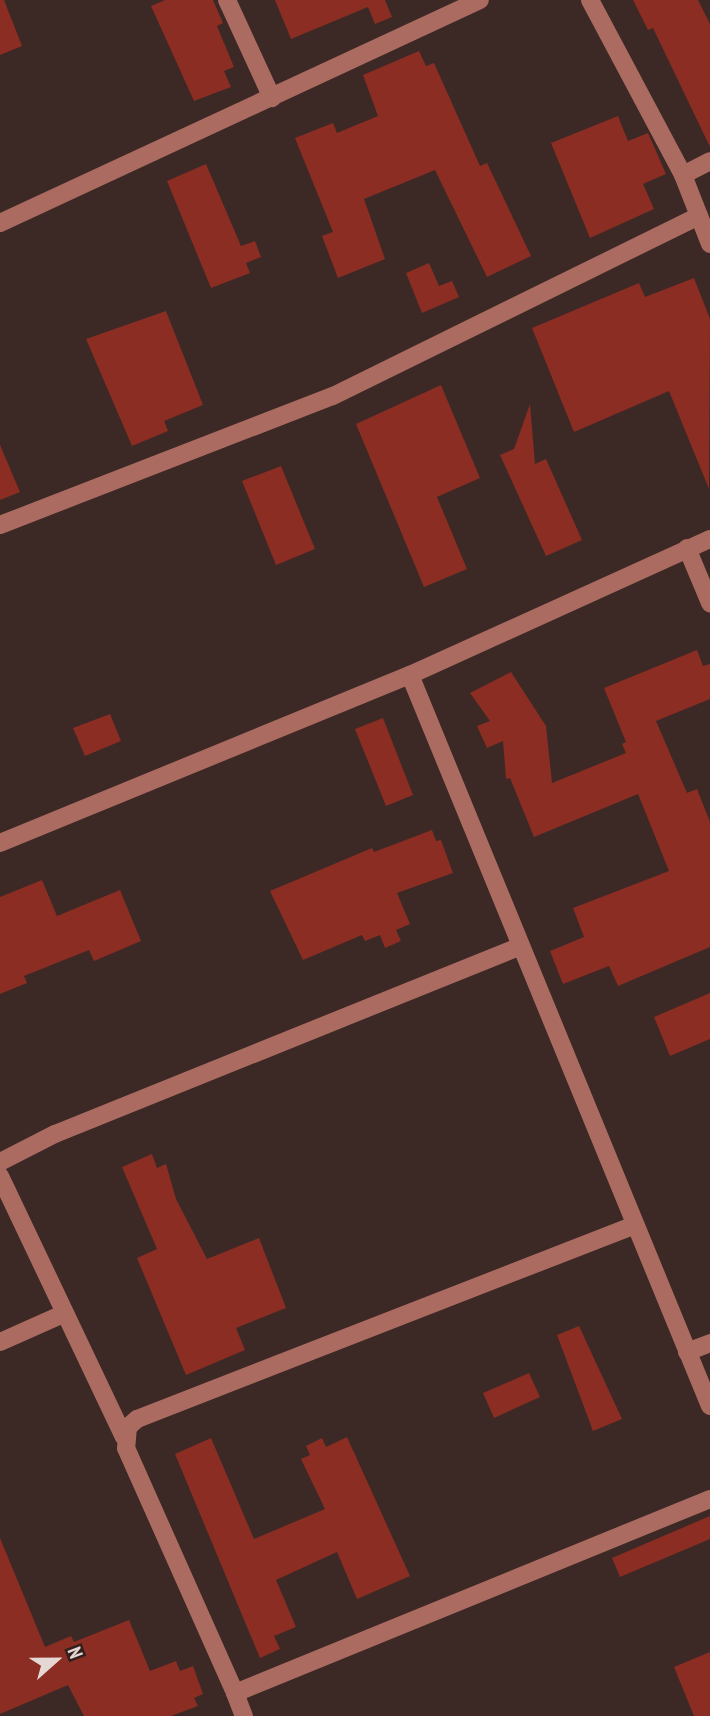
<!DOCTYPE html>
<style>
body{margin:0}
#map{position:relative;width:710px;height:1716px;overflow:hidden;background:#3c2825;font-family:"PT Sans Narrow",sans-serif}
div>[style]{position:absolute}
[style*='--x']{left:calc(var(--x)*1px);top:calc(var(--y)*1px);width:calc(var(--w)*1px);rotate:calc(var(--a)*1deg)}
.building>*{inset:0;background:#8b2d23}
.minor>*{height:18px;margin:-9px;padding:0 9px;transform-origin:9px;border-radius:9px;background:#ab6b60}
span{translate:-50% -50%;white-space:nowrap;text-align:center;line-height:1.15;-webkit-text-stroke:5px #321f1b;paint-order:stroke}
.north{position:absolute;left:21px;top:1625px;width:70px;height:70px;-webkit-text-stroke:5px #321f1b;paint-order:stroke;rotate:69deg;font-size:19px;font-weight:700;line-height:28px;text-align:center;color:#e4d7d4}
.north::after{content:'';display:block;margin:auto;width:24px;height:32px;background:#e4d7d4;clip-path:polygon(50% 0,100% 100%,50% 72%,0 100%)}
</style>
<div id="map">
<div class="building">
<div style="clip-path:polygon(0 0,4px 0,22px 46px,0 55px)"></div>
<div style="clip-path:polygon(165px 0,213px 0,223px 23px,217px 26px,234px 67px,224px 71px,231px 87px,194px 101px,151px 6px)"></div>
<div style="clip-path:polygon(275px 0,385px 0,392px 17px,375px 24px,368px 7px,291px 39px)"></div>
<div style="clip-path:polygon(633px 0,698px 0,710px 24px,710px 147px,653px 28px,648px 30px)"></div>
<div style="clip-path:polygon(419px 51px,426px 66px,434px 63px,480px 166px,487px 163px,531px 256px,487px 277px,435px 170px,364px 199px,385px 259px,338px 278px,322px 236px,333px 232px,295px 138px,333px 123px,337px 133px,378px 116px,363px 75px)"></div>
<div style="clip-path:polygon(618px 116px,628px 141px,648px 133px,666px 174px,643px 184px,654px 209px,590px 238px,551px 143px)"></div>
<div style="clip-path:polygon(206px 164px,241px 246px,255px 241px,261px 257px,246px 263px,250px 273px,211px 288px,167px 181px)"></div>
<div style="clip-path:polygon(429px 263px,439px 286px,452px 281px,459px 297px,422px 313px,406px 273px)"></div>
<div style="clip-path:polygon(694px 278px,710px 319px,709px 489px,669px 391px,574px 432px,532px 328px,639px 283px,645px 297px)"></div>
<div style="clip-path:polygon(166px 311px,203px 405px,164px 421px,168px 431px,132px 446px,86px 339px)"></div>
<div style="clip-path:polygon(441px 385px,480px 478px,437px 497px,467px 569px,424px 587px,356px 424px)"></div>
<div style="clip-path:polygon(530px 404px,535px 464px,546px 459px,582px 540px,546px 556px,500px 455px,514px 449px)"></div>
<div style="clip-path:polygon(0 445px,20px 492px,0 500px)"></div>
<div style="clip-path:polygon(281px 466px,315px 549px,276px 565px,242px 481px)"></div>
<div style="clip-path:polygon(697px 650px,703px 666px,710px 664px,710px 699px,656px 721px,687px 793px,697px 789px,710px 822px,710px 947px,618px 986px,609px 966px,563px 984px,550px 951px,584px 937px,573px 908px,669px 871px,638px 794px,534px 837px,510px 778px,506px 779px,503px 741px,487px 748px,477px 726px,490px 721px,470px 693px,511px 672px,546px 726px,552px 783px,626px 753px,622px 744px,626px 742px,604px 688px)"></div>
<div style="clip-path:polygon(110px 714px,121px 741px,85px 756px,73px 728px)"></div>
<div style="clip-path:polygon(383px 718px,413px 795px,386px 806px,355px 729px)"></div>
<div style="clip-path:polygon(432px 830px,436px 841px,441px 840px,453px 873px,397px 893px,410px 924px,396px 930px,401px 941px,385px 948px,380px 935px,365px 941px,362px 935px,303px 960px,270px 891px,372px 848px,374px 852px)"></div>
<div style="clip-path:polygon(42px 880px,57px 916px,120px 890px,141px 941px,94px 961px,89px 950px,24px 976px,27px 983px,0 994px,0 897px)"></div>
<div style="clip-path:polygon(710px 993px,710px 1039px,670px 1056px,654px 1017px)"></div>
<div style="clip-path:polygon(152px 1154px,157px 1168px,166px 1164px,176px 1199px,207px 1259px,259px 1238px,286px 1308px,236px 1328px,245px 1350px,186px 1375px,137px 1258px,157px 1249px,122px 1167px)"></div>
<div style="clip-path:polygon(579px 1326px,622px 1419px,593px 1431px,557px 1335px)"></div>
<div style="clip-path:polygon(529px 1373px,540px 1397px,494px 1418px,483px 1393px)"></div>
<div style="clip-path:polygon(347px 1437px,410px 1576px,357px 1599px,337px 1552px,276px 1580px,296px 1627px,274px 1636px,280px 1649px,260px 1658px,175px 1454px,211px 1438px,254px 1539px,325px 1509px,301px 1459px,310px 1455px,306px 1446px,322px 1438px,326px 1447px)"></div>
<div style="clip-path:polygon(710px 1516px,710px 1539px,620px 1577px,612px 1558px)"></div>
<div style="clip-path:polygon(0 1538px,45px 1647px,71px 1636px,74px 1642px,129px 1620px,150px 1671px,176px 1661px,180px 1671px,193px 1666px,203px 1694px,194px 1698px,198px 1706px,171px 1716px,84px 1716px,68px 1685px,0 1714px)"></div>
<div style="clip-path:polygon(710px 1652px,710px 1716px,694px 1716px,674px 1667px)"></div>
</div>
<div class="minor">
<div style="--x:227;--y:0;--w:108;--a:65.3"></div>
<div style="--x:590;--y:0;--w:198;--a:62"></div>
<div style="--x:683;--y:175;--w:74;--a:68.6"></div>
<div style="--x:683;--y:175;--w:30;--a:-27"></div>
<div style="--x:0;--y:223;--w:529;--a:-24.92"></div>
<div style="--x:0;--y:525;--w:357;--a:-21.2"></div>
<div style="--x:333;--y:396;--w:408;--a:-26.2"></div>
<div style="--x:687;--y:548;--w:60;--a:67.3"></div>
<div style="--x:410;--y:675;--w:790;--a:67.69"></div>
<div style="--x:0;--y:843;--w:443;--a:-22.3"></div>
<div style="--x:410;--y:675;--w:329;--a:-24.4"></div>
<div style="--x:0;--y:1162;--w:62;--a:-27"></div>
<div style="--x:55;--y:1134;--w:502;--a:-21.97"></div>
<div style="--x:0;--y:1176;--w:289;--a:64.6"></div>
<div style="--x:635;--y:1225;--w:534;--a:158.72"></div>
<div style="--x:137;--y:1419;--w:12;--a:138"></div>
<div style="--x:128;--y:1427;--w:21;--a:95"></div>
<div style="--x:126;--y:1448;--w:268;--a:66"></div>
<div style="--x:235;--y:1693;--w:513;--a:-22.22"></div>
<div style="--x:0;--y:1342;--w:69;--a:-24"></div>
<div style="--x:687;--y:1352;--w:25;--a:-21"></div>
<div style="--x:235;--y:1693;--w:25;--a:69"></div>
</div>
<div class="north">N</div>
</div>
